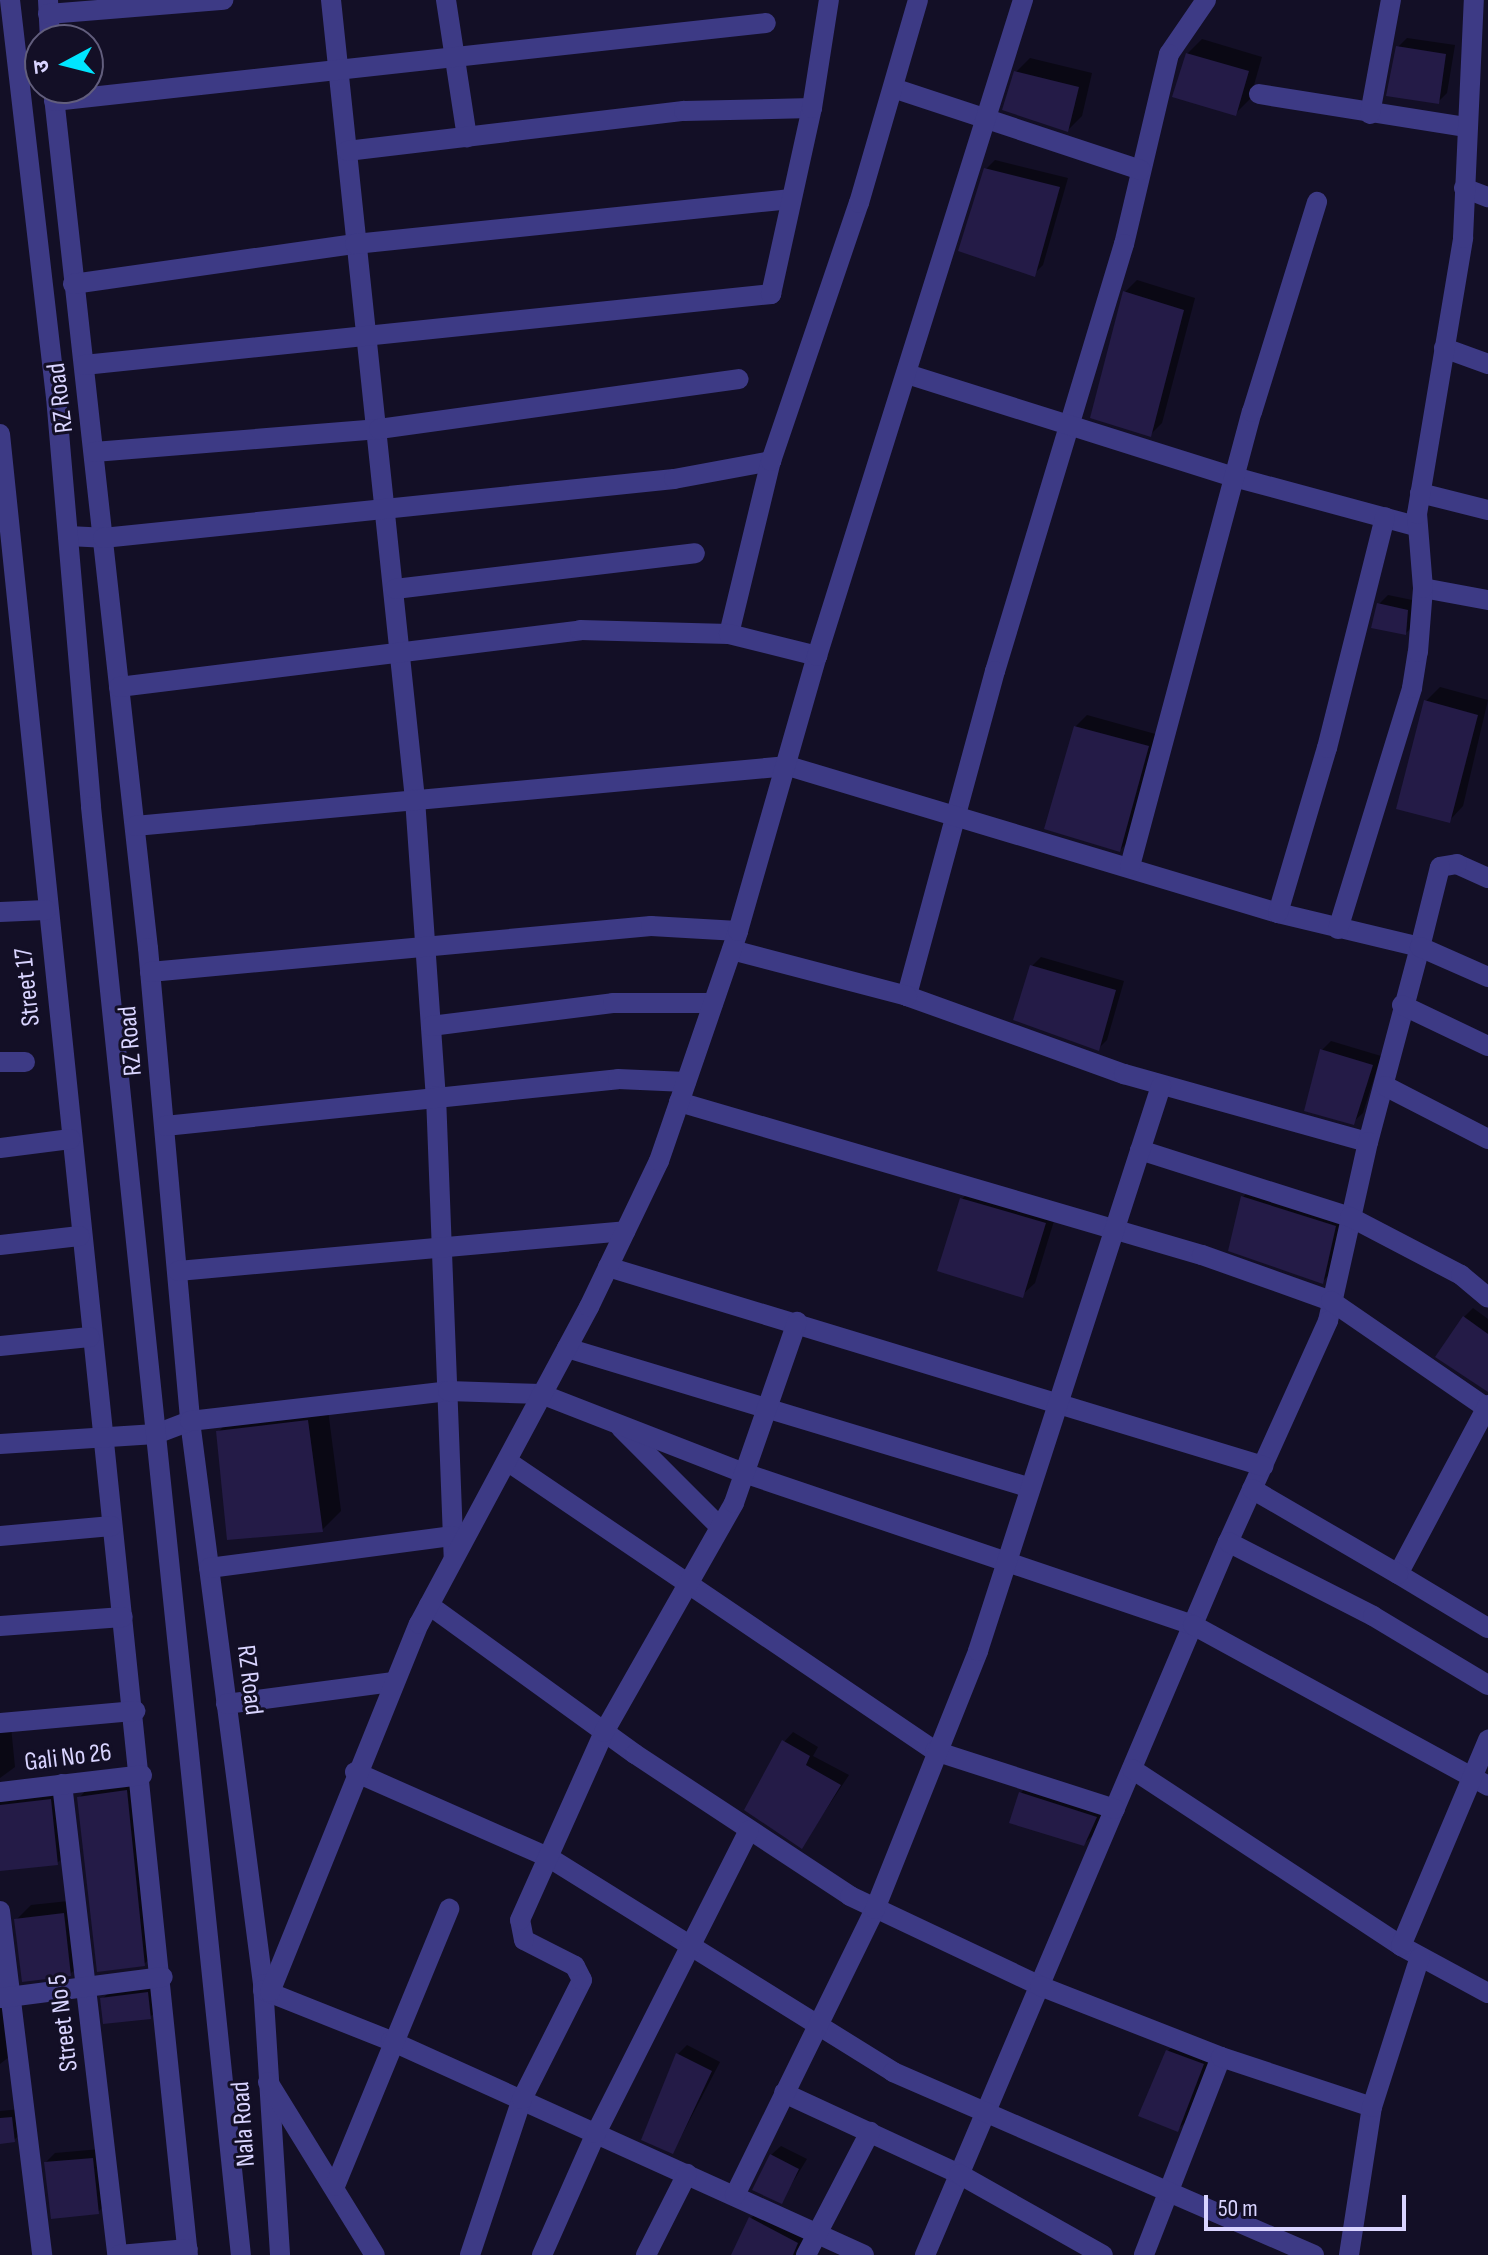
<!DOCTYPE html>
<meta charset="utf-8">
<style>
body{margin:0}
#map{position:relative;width:1488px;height:2255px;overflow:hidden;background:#130f26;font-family:"Sofia Sans Condensed","Noto Sans Devanagari",sans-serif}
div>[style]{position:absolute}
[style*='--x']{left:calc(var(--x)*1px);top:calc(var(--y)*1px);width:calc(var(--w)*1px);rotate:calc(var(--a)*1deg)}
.shadow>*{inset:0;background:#0007}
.building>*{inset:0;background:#241b47}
.minor>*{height:20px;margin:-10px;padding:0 10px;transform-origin:10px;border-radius:10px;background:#3d3a85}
.tertiary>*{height:20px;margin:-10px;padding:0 10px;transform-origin:10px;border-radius:10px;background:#3d3a85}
span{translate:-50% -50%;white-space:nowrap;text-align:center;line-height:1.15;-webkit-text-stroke:6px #130f26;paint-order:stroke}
.street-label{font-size:26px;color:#d9d4ff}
.north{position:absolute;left:24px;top:24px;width:80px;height:80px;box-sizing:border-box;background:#130f26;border:2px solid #625e7d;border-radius:50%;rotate:263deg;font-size:22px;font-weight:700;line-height:32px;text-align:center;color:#d9d4ff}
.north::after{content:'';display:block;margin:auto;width:28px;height:36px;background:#00e5ff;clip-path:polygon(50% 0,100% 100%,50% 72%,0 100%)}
.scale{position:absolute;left:1204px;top:2195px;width:202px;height:36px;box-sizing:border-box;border:4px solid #d9d4ff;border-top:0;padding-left:10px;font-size:24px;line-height:28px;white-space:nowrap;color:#d9d4ff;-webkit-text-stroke:6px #130f26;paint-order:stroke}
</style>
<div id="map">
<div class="shadow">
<div style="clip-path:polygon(1407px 38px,1455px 45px,1447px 93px,1438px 102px,1398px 47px)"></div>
<div style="clip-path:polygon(1202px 39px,1262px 57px,1250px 99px,1236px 113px,1187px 54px)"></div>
<div style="clip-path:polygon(1030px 58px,1092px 73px,1082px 116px,1068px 130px,1016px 72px)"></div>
<div style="clip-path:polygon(995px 160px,1068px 178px,1043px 265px,1034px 274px,986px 169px)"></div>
<div style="clip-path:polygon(1137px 280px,1195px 298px,1162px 423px,1150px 435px,1125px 292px)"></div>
<div style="clip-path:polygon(1388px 595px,1417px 601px,1415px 624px,1406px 633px,1379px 604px)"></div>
<div style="clip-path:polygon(1440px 687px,1488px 700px,1463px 806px,1449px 821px,1426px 701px)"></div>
<div style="clip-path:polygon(1087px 715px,1159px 735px,1132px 838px,1120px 850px,1075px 727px)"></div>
<div style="clip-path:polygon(1041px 957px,1124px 981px,1107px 1040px,1098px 1049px,1032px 966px)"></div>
<div style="clip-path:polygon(1331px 1041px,1381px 1056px,1363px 1113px,1353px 1122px,1322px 1050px)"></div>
<div style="clip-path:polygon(1256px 1184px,1347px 1214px,1335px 1269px,1322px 1282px,1243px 1197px)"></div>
<div style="clip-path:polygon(974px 1187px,1057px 1211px,1035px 1283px,1022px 1295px,962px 1199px)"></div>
<div style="clip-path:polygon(1473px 1308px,1488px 1319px,1488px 1384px,1464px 1317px)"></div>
<div style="clip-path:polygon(327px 1402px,341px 1511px,322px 1530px,218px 1432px,237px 1413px)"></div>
<div style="clip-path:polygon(0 1722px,11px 1727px,15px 1767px,0 1778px)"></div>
<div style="clip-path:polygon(793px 1732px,818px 1747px,813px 1756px,849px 1775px,802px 1846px,784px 1742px)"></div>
<div style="clip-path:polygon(138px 1780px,156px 1953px,144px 1964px,79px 1798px,90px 1786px)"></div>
<div style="clip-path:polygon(1030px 1783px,1105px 1808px,1093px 1835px,1084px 1844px,1021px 1793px)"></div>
<div style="clip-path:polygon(59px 1791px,67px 1854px,57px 1863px,0 1860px,0 1795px)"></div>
<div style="clip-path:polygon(78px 1900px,85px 1960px,70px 1974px,16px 1920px,31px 1905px)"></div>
<div style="clip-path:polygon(156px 1984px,159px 2008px,150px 2017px,102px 1999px,112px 1990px)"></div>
<div style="clip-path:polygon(0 1998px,19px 2049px,0 2064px)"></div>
<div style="clip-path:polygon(1182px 2036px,1217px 2050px,1192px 2116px,1177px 2130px,1141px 2114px,1168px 2051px)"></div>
<div style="clip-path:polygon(687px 2045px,720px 2062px,673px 2152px,644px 2139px,678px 2054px)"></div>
<div style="clip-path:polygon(21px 2109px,24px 2131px,14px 2140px,0 2142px,0 2111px)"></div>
<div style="clip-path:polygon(781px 2146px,807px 2159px,781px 2201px,771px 2155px)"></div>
<div style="clip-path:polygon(101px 2149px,108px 2202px,98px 2212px,46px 2162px,55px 2153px)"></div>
<div style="clip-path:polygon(765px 2204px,811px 2228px,800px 2255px,733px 2255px,751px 2218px)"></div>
</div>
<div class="building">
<div style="clip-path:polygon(1396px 46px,1446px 54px,1439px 104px,1386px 96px)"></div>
<div style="clip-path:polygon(1186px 53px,1249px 71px,1236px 116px,1172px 97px)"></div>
<div style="clip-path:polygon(1014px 71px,1079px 87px,1068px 132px,1002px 110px)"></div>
<div style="clip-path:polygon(984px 168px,1060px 187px,1035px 277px,958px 251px)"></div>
<div style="clip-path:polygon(1123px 291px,1184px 310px,1151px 437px,1090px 418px)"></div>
<div style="clip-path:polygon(1377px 603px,1408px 610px,1406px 635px,1371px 628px)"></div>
<div style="clip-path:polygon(1424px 700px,1478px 715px,1450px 823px,1396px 809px)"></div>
<div style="clip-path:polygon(1074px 726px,1149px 746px,1120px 852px,1044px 829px)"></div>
<div style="clip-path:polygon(1030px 965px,1116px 990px,1099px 1051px,1013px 1020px)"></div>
<div style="clip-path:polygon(1320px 1049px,1373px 1065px,1354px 1125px,1304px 1111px)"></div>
<div style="clip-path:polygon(1241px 1196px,1336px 1226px,1323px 1284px,1228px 1251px)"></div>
<div style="clip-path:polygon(960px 1198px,1046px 1223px,1023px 1298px,937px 1271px)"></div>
<div style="clip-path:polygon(1463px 1316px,1488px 1334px,1488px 1392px,1435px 1357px)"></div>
<div style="clip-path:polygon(308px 1420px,323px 1532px,227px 1540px,216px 1431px)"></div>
<div style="clip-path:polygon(782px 1740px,810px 1756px,806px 1765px,841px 1785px,802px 1849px,744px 1810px)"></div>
<div style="clip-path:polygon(127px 1790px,145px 1966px,97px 1972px,77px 1797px)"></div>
<div style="clip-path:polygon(1019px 1792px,1097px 1817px,1084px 1846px,1009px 1823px)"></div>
<div style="clip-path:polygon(51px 1799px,58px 1865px,0 1871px,0 1805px)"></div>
<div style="clip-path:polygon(64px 1913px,71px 1976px,22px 1982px,14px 1919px)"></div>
<div style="clip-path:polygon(148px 1992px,151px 2019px,103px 2024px,100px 1998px)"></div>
<div style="clip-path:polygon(1166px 2050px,1204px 2064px,1178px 2132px,1138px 2116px)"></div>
<div style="clip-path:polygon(676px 2053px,712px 2071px,673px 2154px,641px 2140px)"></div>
<div style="clip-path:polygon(12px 2117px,15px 2142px,0 2144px,0 2118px)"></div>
<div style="clip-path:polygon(770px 2154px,799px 2169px,782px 2204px,752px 2190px)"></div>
<div style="clip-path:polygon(93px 2158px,99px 2214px,51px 2219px,44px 2162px)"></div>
<div style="clip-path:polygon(749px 2217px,798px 2243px,793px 2255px,731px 2255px)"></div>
</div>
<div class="minor">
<div style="--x:48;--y:0;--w:40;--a:87.1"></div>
<div style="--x:331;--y:0;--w:803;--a:84"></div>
<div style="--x:415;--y:799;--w:298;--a:86"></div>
<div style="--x:436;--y:1096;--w:462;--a:87.8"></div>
<div style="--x:446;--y:0;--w:139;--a:81.3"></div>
<div style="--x:1206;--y:0;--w:65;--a:124.4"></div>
<div style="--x:1169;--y:54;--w:195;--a:103.3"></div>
<div style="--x:1124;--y:244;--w:446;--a:106.8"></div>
<div style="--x:995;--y:671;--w:337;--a:105.2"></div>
<div style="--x:907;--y:996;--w:231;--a:19.8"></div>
<div style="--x:1124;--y:1074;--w:253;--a:15.6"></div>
<div style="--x:48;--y:14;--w:176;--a:-4.6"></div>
<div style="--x:53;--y:88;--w:865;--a:83.7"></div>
<div style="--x:148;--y:948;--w:475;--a:84.9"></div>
<div style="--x:190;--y:1421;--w:568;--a:82.61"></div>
<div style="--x:263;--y:1984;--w:272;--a:86.4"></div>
<div style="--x:893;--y:88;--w:261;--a:18.3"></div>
<div style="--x:1259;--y:94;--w:210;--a:9.1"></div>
<div style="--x:54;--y:101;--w:716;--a:-6.25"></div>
<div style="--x:1370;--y:114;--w:116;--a:-79.6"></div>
<div style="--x:347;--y:151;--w:339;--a:-6.8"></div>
<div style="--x:684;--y:111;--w:128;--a:-1.3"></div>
<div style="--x:1464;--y:188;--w:26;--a:21"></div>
<div style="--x:73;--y:284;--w:285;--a:-8.1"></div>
<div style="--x:355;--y:244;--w:436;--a:-5.9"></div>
<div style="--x:1444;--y:348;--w:47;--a:20"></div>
<div style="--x:84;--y:365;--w:691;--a:-5.9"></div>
<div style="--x:771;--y:294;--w:190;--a:-77.6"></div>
<div style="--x:812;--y:108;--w:109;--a:-81.1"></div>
<div style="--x:907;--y:374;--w:343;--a:17.5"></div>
<div style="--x:1234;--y:477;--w:188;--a:15.1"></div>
<div style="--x:0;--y:434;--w:1831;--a:84.11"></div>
<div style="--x:94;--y:452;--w:286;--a:-4.6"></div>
<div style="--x:379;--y:429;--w:363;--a:-7.9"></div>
<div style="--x:1420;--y:493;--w:70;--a:14"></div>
<div style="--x:68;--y:536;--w:35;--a:3"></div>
<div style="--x:103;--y:538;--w:574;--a:-5.9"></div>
<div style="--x:674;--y:479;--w:99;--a:-10.5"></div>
<div style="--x:1423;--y:588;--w:66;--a:10.5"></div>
<div style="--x:395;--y:589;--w:302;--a:-6.8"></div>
<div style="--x:729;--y:634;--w:178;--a:-76.4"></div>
<div style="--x:771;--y:461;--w:273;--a:-71.2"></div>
<div style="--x:859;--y:203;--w:211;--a:-73.8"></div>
<div style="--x:119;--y:687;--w:465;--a:-7"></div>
<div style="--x:580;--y:630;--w:149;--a:1.5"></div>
<div style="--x:729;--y:634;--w:91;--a:14"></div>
<div style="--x:135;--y:826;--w:656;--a:-5.25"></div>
<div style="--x:788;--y:766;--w:512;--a:16.7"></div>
<div style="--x:1278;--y:913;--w:146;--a:13.5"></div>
<div style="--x:1420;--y:947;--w:202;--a:104.9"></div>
<div style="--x:1368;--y:1142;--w:183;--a:102.6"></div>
<div style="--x:1328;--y:1321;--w:243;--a:114.3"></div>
<div style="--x:1228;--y:1542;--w:775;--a:113.02"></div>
<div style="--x:1130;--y:866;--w:470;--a:-75"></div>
<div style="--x:1252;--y:412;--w:220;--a:-72.8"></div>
<div style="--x:1488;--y:878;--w:34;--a:-156"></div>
<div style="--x:1457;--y:864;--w:17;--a:170"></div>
<div style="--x:1440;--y:867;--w:82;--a:104"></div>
<div style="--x:1420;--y:947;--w:74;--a:23.8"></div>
<div style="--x:0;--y:912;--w:46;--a:-2.5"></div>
<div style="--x:1278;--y:913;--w:172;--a:-73.5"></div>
<div style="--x:1327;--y:748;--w:238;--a:-75.9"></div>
<div style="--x:1338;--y:929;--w:252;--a:-72.9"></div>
<div style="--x:1412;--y:688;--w:36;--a:-81"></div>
<div style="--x:1418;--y:652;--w:64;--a:-85.5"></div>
<div style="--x:1423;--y:588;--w:74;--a:-94.6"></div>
<div style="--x:1417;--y:514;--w:280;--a:-80.5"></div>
<div style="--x:1463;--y:238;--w:238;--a:-87.4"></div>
<div style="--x:732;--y:950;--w:181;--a:14.7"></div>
<div style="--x:150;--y:972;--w:503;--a:-5.25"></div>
<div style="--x:651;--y:926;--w:87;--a:3.3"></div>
<div style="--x:1402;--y:1005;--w:95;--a:25.5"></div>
<div style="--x:431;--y:1026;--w:183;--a:-7.2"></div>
<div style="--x:613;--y:1003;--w:100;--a:0"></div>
<div style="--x:0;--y:1062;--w:25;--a:0"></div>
<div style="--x:1385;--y:1086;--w:116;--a:27.2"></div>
<div style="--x:679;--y:1102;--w:545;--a:16.31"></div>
<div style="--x:1202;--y:1255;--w:137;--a:19.6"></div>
<div style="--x:1331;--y:1301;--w:191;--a:34.5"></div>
<div style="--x:165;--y:1126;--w:455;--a:-5.9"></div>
<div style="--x:618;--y:1079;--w:68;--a:2.5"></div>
<div style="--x:0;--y:1148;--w:71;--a:-7.3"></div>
<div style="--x:1140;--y:1150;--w:220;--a:17.7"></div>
<div style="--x:1350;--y:1217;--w:125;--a:27.6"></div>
<div style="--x:1461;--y:1275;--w:35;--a:40"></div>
<div style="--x:0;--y:1245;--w:80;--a:-6.5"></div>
<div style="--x:608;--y:1267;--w:685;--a:16.9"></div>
<div style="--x:178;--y:1271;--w:449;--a:-5.1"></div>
<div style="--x:0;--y:1346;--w:90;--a:-5.7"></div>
<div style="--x:567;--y:1348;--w:484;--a:16.8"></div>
<div style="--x:1488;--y:1405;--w:191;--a:118"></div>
<div style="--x:1398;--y:1574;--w:105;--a:31"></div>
<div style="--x:621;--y:1428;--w:140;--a:45"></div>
<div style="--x:0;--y:1444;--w:156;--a:-3.7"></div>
<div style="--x:156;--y:1434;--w:36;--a:-21"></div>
<div style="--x:190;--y:1421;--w:260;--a:-6.6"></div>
<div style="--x:448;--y:1391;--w:93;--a:1.8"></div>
<div style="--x:541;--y:1394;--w:218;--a:21.3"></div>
<div style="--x:744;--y:1473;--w:474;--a:18.7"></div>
<div style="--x:1193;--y:1625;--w:336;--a:28.6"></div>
<div style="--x:507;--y:1461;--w:517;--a:34.12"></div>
<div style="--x:935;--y:1751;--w:189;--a:17.9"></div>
<div style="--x:1252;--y:1489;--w:169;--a:30.2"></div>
<div style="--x:0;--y:1536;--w:112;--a:-5.1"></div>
<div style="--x:1228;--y:1542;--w:163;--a:27"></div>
<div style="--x:1373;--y:1616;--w:134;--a:31"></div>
<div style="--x:209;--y:1568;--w:246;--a:-7.5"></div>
<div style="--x:429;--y:1605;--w:254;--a:35.9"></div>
<div style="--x:635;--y:1754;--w:258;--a:33.4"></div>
<div style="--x:850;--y:1896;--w:210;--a:25.3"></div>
<div style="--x:1040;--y:1986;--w:194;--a:21.4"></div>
<div style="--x:1221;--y:2057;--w:212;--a:111.3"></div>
<div style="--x:0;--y:1626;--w:123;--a:-4.2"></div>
<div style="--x:226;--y:1704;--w:169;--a:-7.5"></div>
<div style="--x:0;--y:1723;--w:136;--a:-5.1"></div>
<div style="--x:1132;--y:1769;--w:322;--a:33.3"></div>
<div style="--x:1401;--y:1946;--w:99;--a:28.4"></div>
<div style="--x:355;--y:1772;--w:211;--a:23.8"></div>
<div style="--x:548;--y:1857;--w:407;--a:31.9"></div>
<div style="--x:893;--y:2072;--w:459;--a:23.5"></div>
<div style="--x:62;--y:1784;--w:474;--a:83.3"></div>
<div style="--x:0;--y:1792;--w:143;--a:-6.8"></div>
<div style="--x:0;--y:1911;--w:347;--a:83"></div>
<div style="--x:1401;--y:1946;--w:224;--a:-67.1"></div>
<div style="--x:263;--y:1990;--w:138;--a:21.7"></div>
<div style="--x:391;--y:2041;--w:519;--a:24.34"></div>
<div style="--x:270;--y:1992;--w:397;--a:-68"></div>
<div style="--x:419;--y:1624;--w:360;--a:-61.8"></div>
<div style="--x:589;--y:1307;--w:162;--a:-64.4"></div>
<div style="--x:659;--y:1161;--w:243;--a:-71"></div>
<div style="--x:738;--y:931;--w:286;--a:-74"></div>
<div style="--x:817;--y:656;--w:688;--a:-72.57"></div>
<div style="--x:1;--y:1998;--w:163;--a:-7.4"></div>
<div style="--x:1221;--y:2057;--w:159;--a:18.3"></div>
<div style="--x:268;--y:2082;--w:203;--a:58.3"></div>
<div style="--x:784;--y:2093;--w:193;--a:24.8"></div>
<div style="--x:959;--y:2174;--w:165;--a:29.4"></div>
<div style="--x:335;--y:2186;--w:300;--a:-67.6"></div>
<div style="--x:735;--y:2195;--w:318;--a:-63.9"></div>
<div style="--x:875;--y:1909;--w:278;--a:-68.2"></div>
<div style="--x:978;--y:1651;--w:594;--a:-72.05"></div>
<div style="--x:119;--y:2255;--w:69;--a:-5"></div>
<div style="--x:470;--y:2255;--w:164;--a:-71.6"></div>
<div style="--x:522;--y:2099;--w:133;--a:-63.2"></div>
<div style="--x:582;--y:1980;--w:16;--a:-117"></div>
<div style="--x:575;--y:1966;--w:57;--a:-153"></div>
<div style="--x:524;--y:1940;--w:20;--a:-101"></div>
<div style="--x:520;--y:1920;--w:206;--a:-65.9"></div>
<div style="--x:604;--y:1732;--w:263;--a:-60.4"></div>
<div style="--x:734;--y:1503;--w:192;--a:-70.8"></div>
<div style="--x:542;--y:2255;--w:133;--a:-66.1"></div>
<div style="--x:596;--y:2133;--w:339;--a:-63.2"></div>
<div style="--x:646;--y:2255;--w:91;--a:-63.2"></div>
<div style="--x:806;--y:2255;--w:139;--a:-62.5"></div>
<div style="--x:1349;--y:2255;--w:150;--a:-81.2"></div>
<div style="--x:1372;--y:2107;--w:157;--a:-72.3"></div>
</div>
<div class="tertiary">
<div style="--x:10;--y:0;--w:400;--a:83.4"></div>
<div style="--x:56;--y:397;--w:411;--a:85.1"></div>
<div style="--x:91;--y:807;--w:1456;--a:84.09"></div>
</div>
<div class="street-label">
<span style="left:61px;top:398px;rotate:-97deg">RZ Road</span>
<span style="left:28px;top:987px;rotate:-96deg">Street 17</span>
<span style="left:131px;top:1041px;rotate:-95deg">RZ Road</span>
<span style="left:249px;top:1680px;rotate:83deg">RZ Road</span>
<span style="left:68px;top:1758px;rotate:-7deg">Gali No 26</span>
<span style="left:64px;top:2023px;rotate:-97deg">Street No 5</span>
<span style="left:244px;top:2124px;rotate:-94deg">Nala Road</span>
</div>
<div class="north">उ</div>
<div class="scale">50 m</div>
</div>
